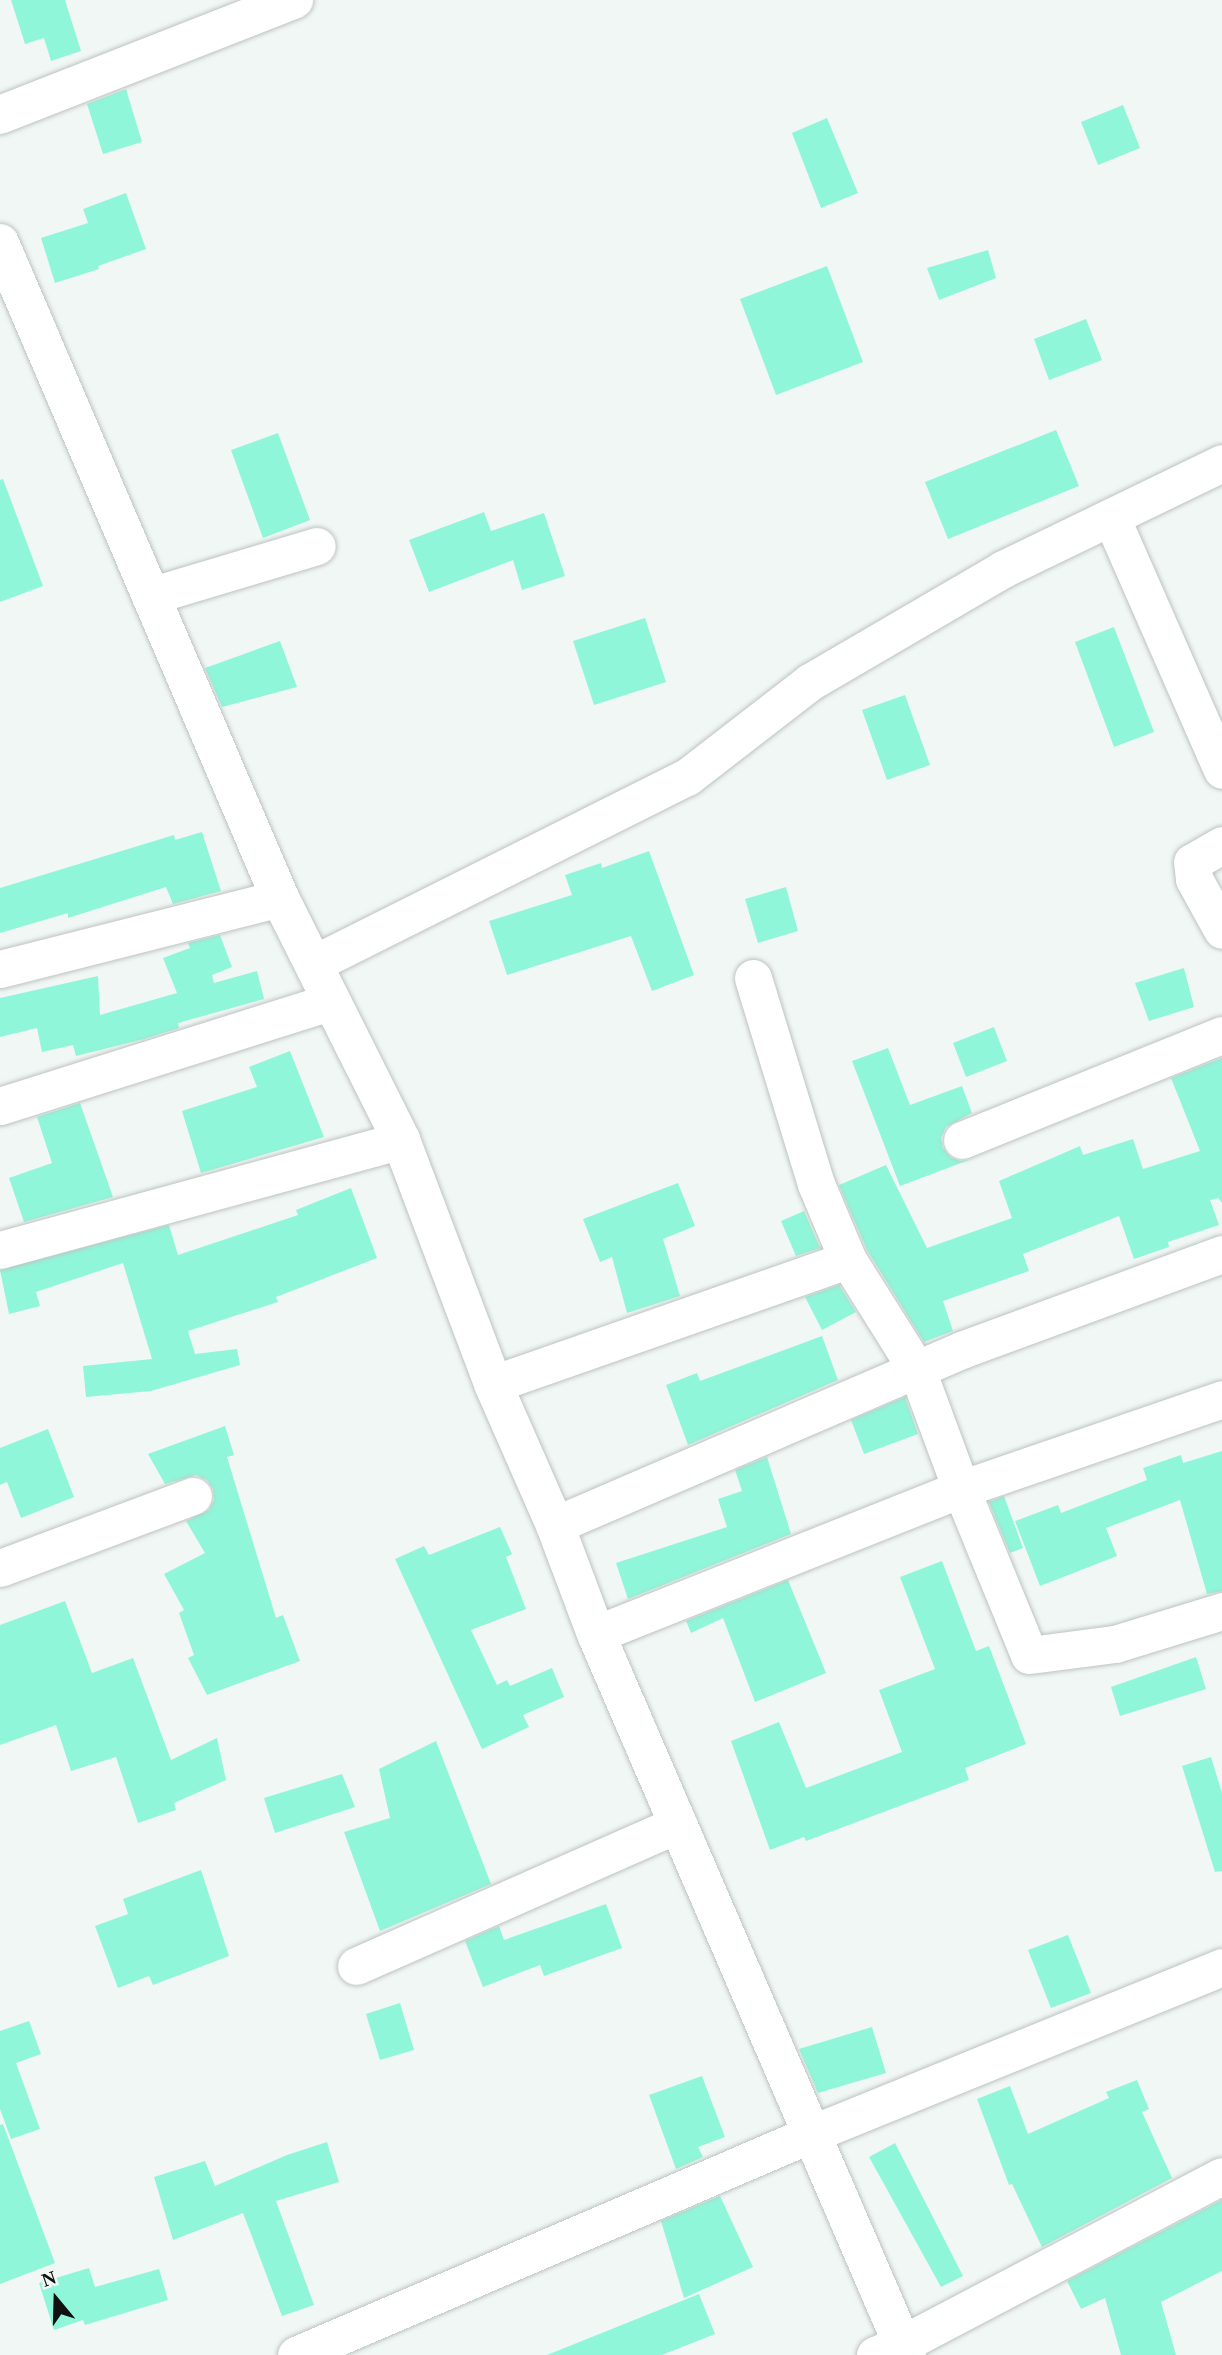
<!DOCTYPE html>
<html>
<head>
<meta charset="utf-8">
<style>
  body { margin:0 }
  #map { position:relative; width:1222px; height:2355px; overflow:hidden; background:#f1f7f5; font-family:Georgia,serif }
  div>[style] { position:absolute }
  .building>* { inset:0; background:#90f6d9 }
  .roads { filter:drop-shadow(0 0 2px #bcc3c0) drop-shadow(0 0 2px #bcc3c0) }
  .minor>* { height:37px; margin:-18.5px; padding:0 18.5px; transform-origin:18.5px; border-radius:18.5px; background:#fff }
  .tertiary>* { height:38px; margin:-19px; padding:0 19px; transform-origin:19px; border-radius:19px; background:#fff }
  span { translate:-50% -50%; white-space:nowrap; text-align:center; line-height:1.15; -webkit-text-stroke:6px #f1f7f5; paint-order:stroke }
  .north { position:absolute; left:21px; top:2264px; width:70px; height:70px; -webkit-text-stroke:5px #f1f7f5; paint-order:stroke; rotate:341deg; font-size:19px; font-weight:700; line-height:28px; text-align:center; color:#101212 }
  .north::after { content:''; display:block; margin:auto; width:24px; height:32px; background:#101212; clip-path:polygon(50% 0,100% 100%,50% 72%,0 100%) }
</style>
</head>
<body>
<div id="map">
  <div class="building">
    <div style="clip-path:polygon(11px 0,65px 0,81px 51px,51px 61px,44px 38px,25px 44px)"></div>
    <div style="clip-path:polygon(126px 89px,142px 142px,103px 154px,87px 104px)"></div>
    <div style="clip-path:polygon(1123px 105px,1140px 148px,1098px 165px,1081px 122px)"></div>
    <div style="clip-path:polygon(827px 118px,858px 193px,821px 208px,792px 133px)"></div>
    <div style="clip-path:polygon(126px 193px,146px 249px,98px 266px,99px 269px,55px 283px,41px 238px,88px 223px,83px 209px)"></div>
    <div style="clip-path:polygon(988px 250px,996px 278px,939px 300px,927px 268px)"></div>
    <div style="clip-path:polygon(827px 266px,863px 362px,776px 395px,740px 299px)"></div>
    <div style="clip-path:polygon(1086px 319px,1102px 360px,1049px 380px,1034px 339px)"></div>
    <div style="clip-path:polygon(1056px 430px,1079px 486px,948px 539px,925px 482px)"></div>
    <div style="clip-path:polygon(278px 433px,310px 520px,263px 538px,231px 450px)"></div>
    <div style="clip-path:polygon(3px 479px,43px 586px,0 602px,0 480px)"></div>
    <div style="clip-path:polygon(484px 512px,491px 531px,544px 513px,565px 576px,522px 590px,513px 560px,429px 592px,409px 540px)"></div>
    <div style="clip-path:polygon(645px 618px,666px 682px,594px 705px,573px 641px)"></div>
    <div style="clip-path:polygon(1114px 627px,1154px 732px,1114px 747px,1075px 642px)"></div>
    <div style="clip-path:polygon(280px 641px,297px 687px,222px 707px,205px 668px)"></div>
    <div style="clip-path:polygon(905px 695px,930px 765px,887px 780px,862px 710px)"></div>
    <div style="clip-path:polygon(202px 832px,221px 891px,173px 904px,166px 887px,68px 918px,68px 913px,0 933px,0 888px,174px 835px,175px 840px)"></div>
    <div style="clip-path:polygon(649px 851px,694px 975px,652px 991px,631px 936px,507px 975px,489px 921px,572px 895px,565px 875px,601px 863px,602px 868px)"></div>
    <div style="clip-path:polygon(786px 887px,798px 931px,758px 943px,745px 899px)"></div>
    <div style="clip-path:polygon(220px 935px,232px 967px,212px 975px,214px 983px,257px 971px,264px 999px,178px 1023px,179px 1028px,144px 1039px,76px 1056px,73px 1045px,42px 1052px,37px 1028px,0 1037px,0 998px,98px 976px,100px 1015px,177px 993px,163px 958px,190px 948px,188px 943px)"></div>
    <div style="clip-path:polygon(1184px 968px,1194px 1007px,1149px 1021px,1135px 983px)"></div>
    <div style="clip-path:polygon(994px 1027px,1007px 1061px,966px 1077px,953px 1043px)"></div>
    <div style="clip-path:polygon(888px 1048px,910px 1105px,962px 1086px,972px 1113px,946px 1127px,941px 1138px,943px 1148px,950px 1157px,960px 1161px,969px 1160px,900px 1186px,852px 1061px)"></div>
    <div style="clip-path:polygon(290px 1051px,324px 1137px,201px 1173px,182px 1111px,257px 1087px,249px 1067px)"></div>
    <div style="clip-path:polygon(1222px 1058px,1222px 1203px,1218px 1198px,1210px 1200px,1219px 1225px,1168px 1242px,1169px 1247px,1134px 1259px,1119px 1216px,1023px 1254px,1029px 1271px,943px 1301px,953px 1331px,924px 1342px,867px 1250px,839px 1185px,886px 1165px,927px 1248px,1012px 1218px,999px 1181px,1080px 1146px,1083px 1155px,1133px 1139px,1143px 1169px,1200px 1151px,1171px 1078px)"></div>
    <div style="clip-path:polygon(80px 1103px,113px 1197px,24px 1222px,9px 1178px,52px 1163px,37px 1117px)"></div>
    <div style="clip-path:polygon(678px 1183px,695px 1226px,663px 1239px,680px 1296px,627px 1313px,612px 1257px,600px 1262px,583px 1219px)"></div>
    <div style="clip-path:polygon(351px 1188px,377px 1258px,276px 1297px,278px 1302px,188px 1331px,195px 1354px,237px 1349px,240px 1365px,151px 1391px,86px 1397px,83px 1366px,152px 1359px,123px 1263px,36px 1292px,40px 1306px,9px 1314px,0 1270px,169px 1225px,178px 1255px,298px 1215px,296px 1210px)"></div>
    <div style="clip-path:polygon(804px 1211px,820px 1248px,796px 1256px,781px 1221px)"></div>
    <div style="clip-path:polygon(839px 1285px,856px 1312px,822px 1330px,805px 1297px)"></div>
    <div style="clip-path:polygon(822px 1336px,838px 1380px,688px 1445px,666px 1385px,697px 1373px,700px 1381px)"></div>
    <div style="clip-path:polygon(905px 1397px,918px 1434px,864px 1454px,851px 1420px)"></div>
    <div style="clip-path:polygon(225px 1426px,234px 1455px,227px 1457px,276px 1618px,283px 1615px,300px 1661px,207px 1695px,188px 1658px,194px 1655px,179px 1613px,184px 1610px,164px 1574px,205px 1553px,186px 1521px,209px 1510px,214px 1500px,213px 1489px,207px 1480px,196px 1475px,165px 1484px,148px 1454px)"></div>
    <div style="clip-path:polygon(48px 1429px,74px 1497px,21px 1518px,7px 1482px,0 1485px,0 1448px)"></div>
    <div style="clip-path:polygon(1222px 1451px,1222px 1591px,1207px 1594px,1180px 1500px,1106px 1528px,1117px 1556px,1040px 1586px,1015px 1521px,1058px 1505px,1061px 1513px,1147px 1480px,1143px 1468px,1181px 1455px,1183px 1463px)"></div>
    <div style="clip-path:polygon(767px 1457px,791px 1534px,628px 1599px,616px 1563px,727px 1527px,718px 1499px,742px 1491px,735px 1470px)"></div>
    <div style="clip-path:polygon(1004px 1496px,1023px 1548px,1010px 1553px,989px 1502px)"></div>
    <div style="clip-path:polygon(500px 1527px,512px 1554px,506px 1557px,526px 1609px,471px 1630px,497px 1685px,507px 1680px,510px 1686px,552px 1668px,564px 1697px,523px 1715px,529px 1727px,482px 1749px,395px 1559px,424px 1546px,429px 1555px)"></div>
    <div style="clip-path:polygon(942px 1561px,976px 1651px,989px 1646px,1026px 1744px,965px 1768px,969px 1780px,806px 1841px,804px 1837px,770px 1850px,731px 1741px,779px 1722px,806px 1788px,902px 1752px,879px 1690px,935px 1669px,900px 1577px)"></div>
    <div style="clip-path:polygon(788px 1580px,826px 1673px,755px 1702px,723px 1618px,691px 1633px,686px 1621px)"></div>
    <div style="clip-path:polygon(65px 1601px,92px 1673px,133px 1658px,171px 1760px,217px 1738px,226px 1780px,174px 1803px,176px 1810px,138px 1823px,116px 1757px,71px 1771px,56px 1725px,0 1745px,0 1625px)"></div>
    <div style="clip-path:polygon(1196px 1657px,1206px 1689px,1120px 1716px,1111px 1687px)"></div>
    <div style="clip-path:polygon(436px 1741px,491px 1884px,380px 1931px,344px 1832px,390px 1818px,379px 1769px)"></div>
    <div style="clip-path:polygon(1211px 1757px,1222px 1793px,1222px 1871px,1215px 1872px,1182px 1766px)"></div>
    <div style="clip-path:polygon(342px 1774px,355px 1807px,275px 1833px,264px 1798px)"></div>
    <div style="clip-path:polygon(201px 1870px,229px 1956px,153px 1985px,149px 1976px,118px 1988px,95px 1926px,128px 1914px,123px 1899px)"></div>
    <div style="clip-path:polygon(606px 1904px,622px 1948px,544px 1976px,540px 1965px,483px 1987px,465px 1941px,499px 1926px,504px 1940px)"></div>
    <div style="clip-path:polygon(1068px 1935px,1091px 1993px,1051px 2008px,1028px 1950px)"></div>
    <div style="clip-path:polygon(400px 2003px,414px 2050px,380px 2060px,366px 2014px)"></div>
    <div style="clip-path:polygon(29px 2021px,41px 2054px,16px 2063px,40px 2129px,11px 2139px,0 2109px,0 2031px)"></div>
    <div style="clip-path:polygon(872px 2027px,886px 2073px,818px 2093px,799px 2049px)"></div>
    <div style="clip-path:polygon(702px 2076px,725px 2137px,698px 2147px,703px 2157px,676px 2169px,649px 2095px)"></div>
    <div style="clip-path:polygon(1137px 2080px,1149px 2109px,1142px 2112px,1172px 2178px,1042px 2247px,1012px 2184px,1009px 2185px,977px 2099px,1010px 2086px,1028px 2134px,1109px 2098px,1106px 2092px)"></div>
    <div style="clip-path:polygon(3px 2124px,55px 2263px,0 2284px,0 2125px)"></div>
    <div style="clip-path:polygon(327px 2142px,339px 2182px,276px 2201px,314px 2305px,282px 2316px,243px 2213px,173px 2240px,154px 2177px,205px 2161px,215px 2186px,287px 2155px)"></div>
    <div style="clip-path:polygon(895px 2143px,963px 2276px,941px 2287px,869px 2157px)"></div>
    <div style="clip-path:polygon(720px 2196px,753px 2267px,684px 2298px,661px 2221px)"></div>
    <div style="clip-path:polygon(1222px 2200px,1222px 2271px,1161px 2302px,1176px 2355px,1121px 2355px,1105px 2298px,1081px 2309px,1067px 2281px)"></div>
    <div style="clip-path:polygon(89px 2268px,95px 2287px,159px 2269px,168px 2300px,85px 2325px,83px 2320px,54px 2330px,39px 2283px)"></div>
    <div style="clip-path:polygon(699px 2294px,715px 2334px,662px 2355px,547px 2355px)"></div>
  </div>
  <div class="roads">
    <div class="minor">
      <div style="left:1111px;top:517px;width:276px;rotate:66.3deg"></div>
      <div style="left:150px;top:596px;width:174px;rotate:-16.7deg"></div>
      <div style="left:1222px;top:845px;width:34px;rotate:150deg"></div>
      <div style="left:1192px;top:862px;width:17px;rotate:83deg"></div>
      <div style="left:1194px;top:879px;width:58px;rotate:61.2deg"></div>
      <div style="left:315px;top:963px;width:416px;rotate:-26.6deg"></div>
      <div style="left:687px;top:777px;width:155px;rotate:-37.7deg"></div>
      <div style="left:810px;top:682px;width:224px;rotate:-30.3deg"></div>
      <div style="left:1003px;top:569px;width:243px;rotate:-25.8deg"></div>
      <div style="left:0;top:969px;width:289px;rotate:-14.2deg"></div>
      <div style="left:753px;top:978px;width:215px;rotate:73deg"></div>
      <div style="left:816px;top:1184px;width:82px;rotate:67.2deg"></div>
      <div style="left:848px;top:1260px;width:130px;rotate:57.9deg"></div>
      <div style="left:917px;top:1370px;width:127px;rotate:69.7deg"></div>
      <div style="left:961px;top:1489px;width:276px;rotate:-19deg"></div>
      <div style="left:0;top:1106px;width:346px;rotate:-17.5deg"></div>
      <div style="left:962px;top:1140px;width:280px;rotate:-22deg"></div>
      <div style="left:0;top:1250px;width:416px;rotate:-15.3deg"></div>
      <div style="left:493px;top:1384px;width:376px;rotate:-19.3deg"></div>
      <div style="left:555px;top:1525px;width:445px;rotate:-23.3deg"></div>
      <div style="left:964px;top:1349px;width:275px;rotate:-20.2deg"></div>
      <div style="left:0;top:1568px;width:206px;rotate:-20.5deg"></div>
      <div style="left:596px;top:1634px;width:393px;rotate:-21.7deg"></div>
      <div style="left:961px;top:1489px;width:179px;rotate:67.7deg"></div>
      <div style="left:1029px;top:1655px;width:87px;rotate:-7.3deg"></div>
      <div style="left:1115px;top:1644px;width:112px;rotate:-17.1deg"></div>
      <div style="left:356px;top:1966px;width:352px;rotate:-23.8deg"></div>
      <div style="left:296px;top:2355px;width:560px;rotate:-23.23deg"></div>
      <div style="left:811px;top:2134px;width:444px;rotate:-22.1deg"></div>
      <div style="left:875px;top:2355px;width:29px;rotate:-22deg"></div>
      <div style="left:902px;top:2344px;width:361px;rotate:-27.7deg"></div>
    </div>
    <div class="tertiary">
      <div style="left:0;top:115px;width:316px;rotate:-21.4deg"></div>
      <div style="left:0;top:243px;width:712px;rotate:66.85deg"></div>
      <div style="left:280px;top:898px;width:271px;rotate:63.4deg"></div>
      <div style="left:401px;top:1140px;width:261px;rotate:69.3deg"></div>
      <div style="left:493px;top:1384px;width:154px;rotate:66.3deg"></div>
      <div style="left:555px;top:1525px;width:116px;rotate:69.4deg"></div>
      <div style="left:596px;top:1634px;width:785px;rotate:66.67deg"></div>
    </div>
  </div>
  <div class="north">N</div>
</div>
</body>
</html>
